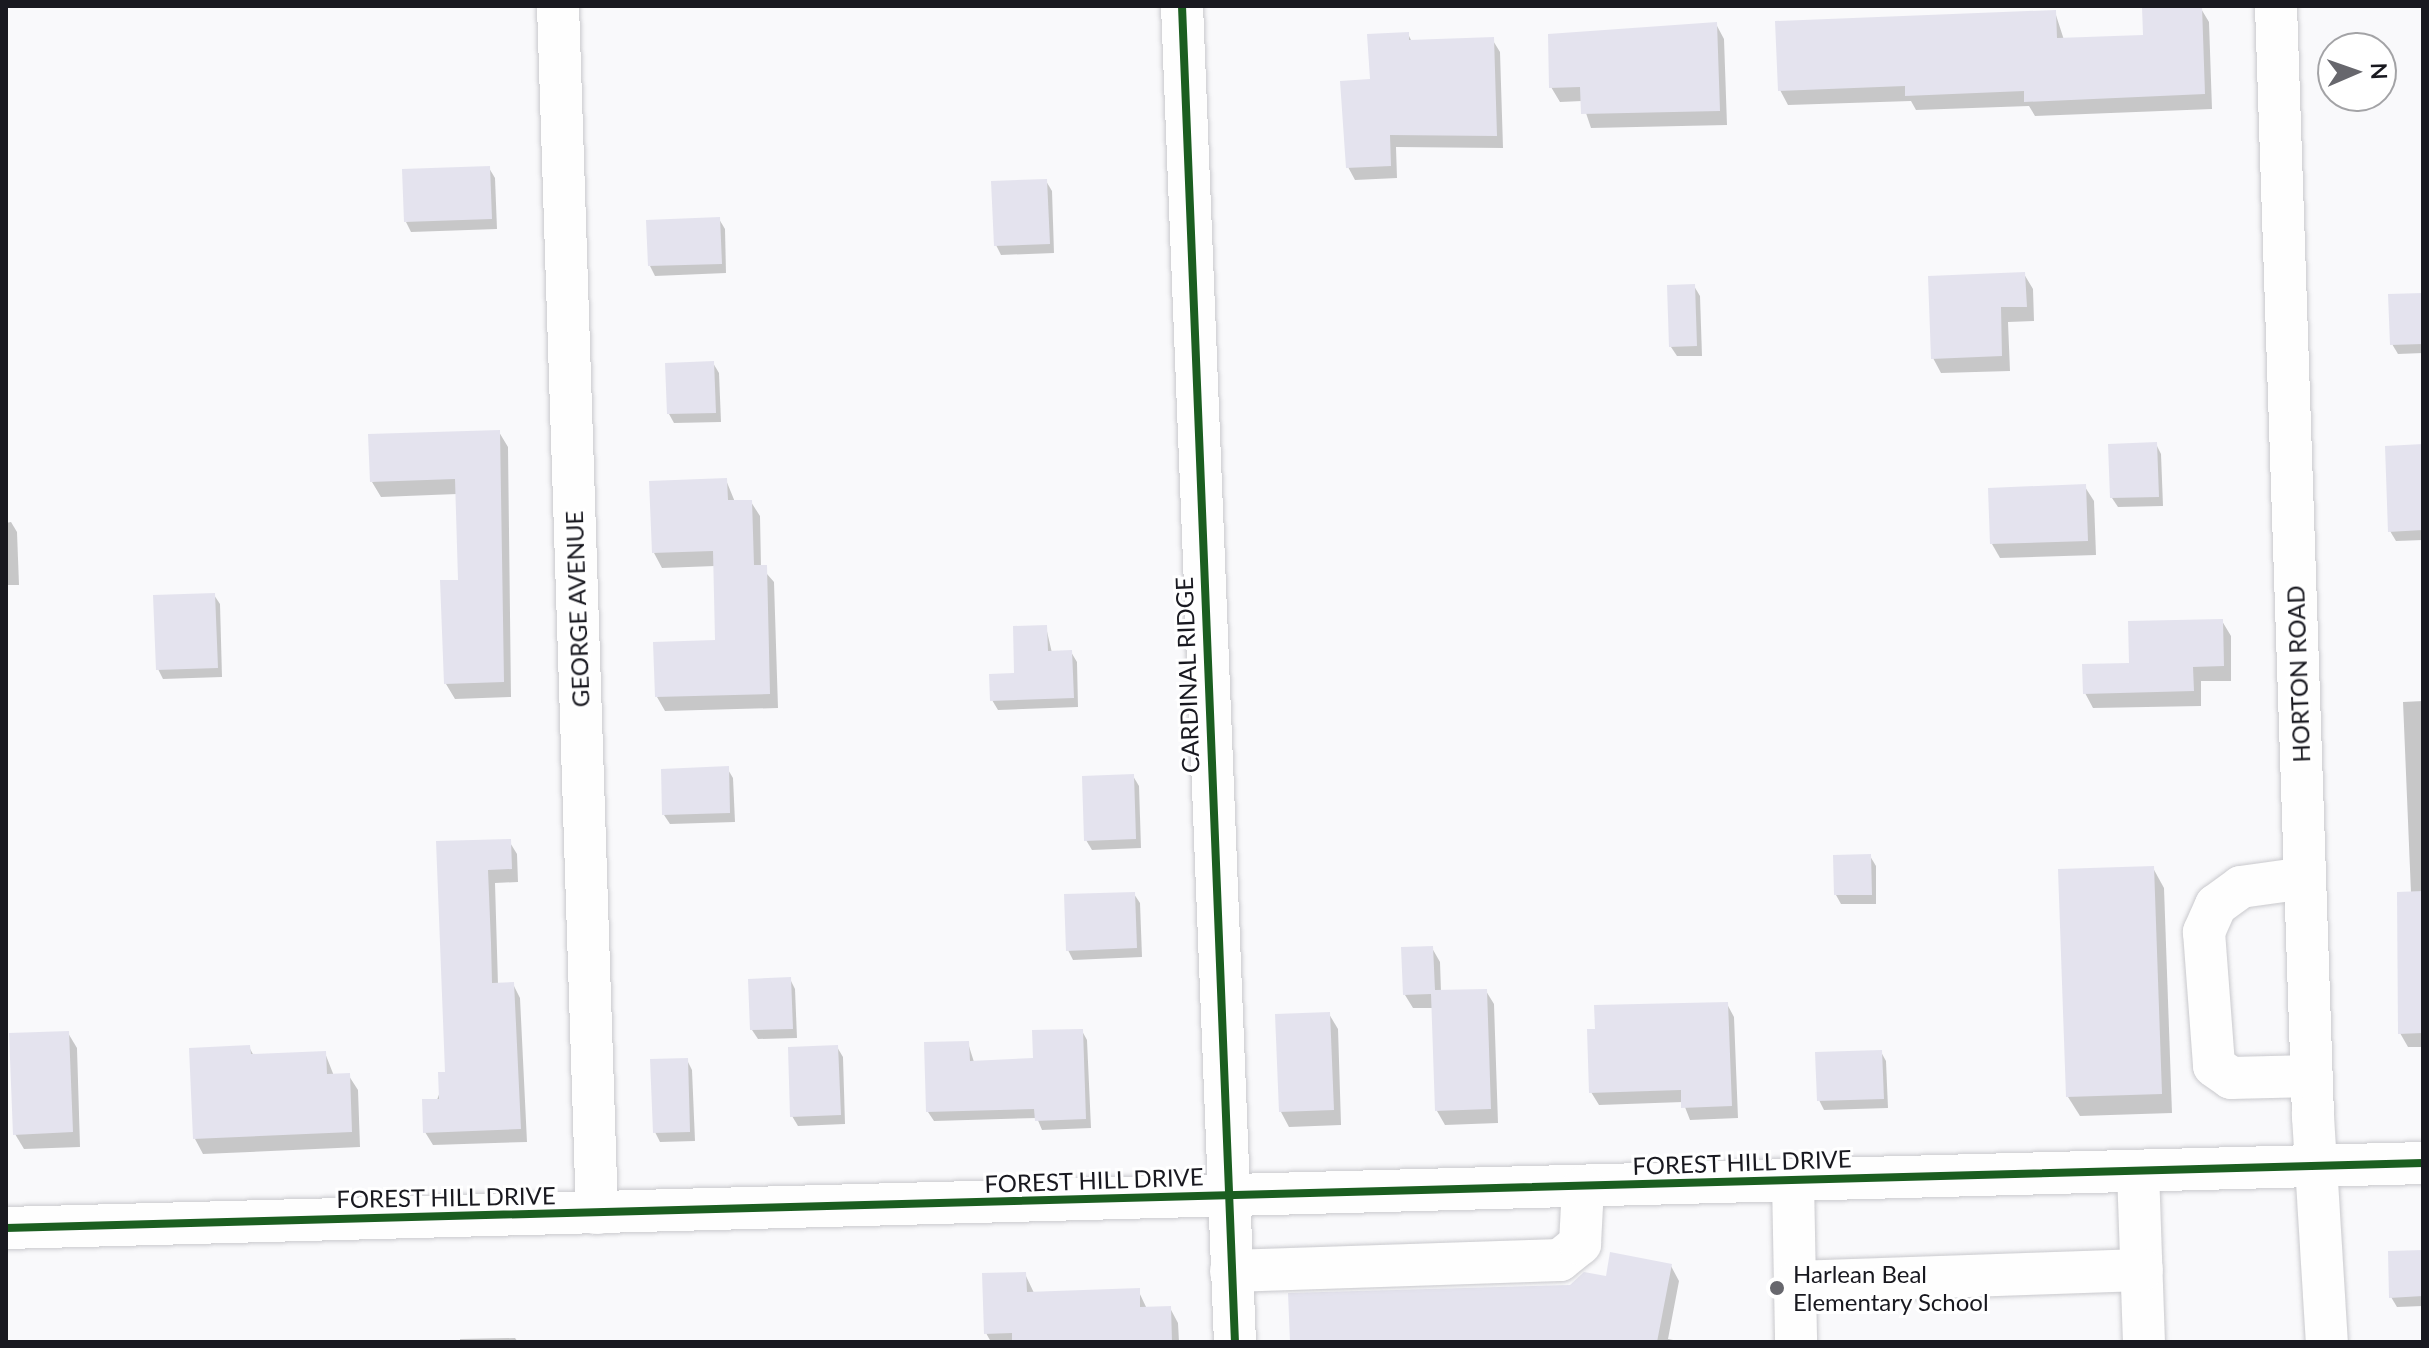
<!DOCTYPE html>
<html>
<head>
<meta charset="utf-8">
<style>
  body { margin:0 }
  #map { position:relative; width:2429px; height:1348px; overflow:hidden; background:#f9f9fb; font-family:Lato,sans-serif }
  div>[style] { position:absolute }
  .shadow>* { inset:0; background:#0003 }
  .building>* { inset:0; background:#e4e3ee }
  .roads { filter:drop-shadow(0 0 2px #c9c9cd) drop-shadow(0 0 2px #c9c9cd) }
  .minor>* { height:42px; margin:-21px; padding:0 21px; transform-origin:21px; border-radius:21px; background:#fefefe }
  .cycleway>* { height:8px; margin:-4px; padding:0 4px; transform-origin:4px; border-radius:4px; background:#1b5e20 }
  .dots>* { width:22px; height:22px; translate:-50% -50%; box-sizing:border-box; border:4px solid #fff; border-radius:50% }
  span { translate:-50% -50%; white-space:nowrap; text-align:center; line-height:1.15; -webkit-text-stroke:6px #fff; paint-order:stroke }
  .street-label { font-size:24px; color:#191920 }
  .poi-label { font-size:24px; color:#191920 }
  .left { translate:0 -50%; text-align:left }
  .frame { position:absolute; inset:0; border:8px solid #191920; pointer-events:none }
  .north { position:absolute; left:2317px; top:32px; width:80px; height:80px; box-sizing:border-box; background:#fff; border:2px solid #a3a3a6; border-radius:50%; rotate:88deg; font-size:22px; font-weight:700; line-height:32px; text-align:center; color:#191920 }
  .north::after { content:''; display:block; margin:auto; width:28px; height:36px; background:#67676d; clip-path:polygon(50% 0,100% 100%,50% 72%,0 100%) }
</style>
</head>
<body>
<div id="map">
  <div class="shadow">
    <div style="clip-path:polygon(2200px 7px,2209px 22px,2212px 109px,2035px 116px,2029px 106px,1916px 110px,1911px 101px,1788px 105px,1780px 90px,2055px 12px,2064px 40px,2145px 37px)"></div>
    <div style="clip-path:polygon(1716px 24px,1724px 39px,1727px 125px,1591px 128px,1582px 101px,1560px 102px,1551px 87px)"></div>
    <div style="clip-path:polygon(1408px 34px,1412px 42px,1492px 39px,1500px 52px,1503px 148px,1396px 147px,1397px 178px,1355px 180px,1348px 167px)"></div>
    <div style="clip-path:polygon(489px 168px,495px 178px,497px 229px,411px 232px,406px 222px)"></div>
    <div style="clip-path:polygon(1046px 181px,1052px 191px,1054px 253px,1001px 255px,996px 245px)"></div>
    <div style="clip-path:polygon(719px 219px,725px 229px,726px 273px,655px 276px,650px 266px)"></div>
    <div style="clip-path:polygon(2024px 274px,2033px 289px,2034px 321px,2008px 322px,2010px 371px,1941px 373px,1933px 358px)"></div>
    <div style="clip-path:polygon(1694px 286px,1700px 296px,1702px 356px,1677px 356px,1671px 347px)"></div>
    <div style="clip-path:polygon(2423px 295px,2423px 353px,2398px 354px,2392px 344px)"></div>
    <div style="clip-path:polygon(713px 363px,719px 373px,721px 422px,674px 423px,669px 414px)"></div>
    <div style="clip-path:polygon(499px 432px,508px 447px,511px 697px,455px 699px,446px 684px,460px 582px,457px 494px,381px 497px,372px 482px)"></div>
    <div style="clip-path:polygon(2156px 444px,2161px 454px,2163px 506px,2118px 507px,2112px 498px)"></div>
    <div style="clip-path:polygon(2423px 446px,2423px 540px,2396px 541px,2390px 531px)"></div>
    <div style="clip-path:polygon(726px 480px,735px 502px,751px 502px,760px 516px,761px 567px,774px 582px,778px 708px,665px 711px,657px 697px,718px 642px,715px 566px,662px 568px,654px 553px)"></div>
    <div style="clip-path:polygon(2085px 487px,2094px 501px,2096px 555px,2000px 558px,1992px 544px)"></div>
    <div style="clip-path:polygon(11px 522px,17px 532px,19px 585px,6px 585px,6px 523px)"></div>
    <div style="clip-path:polygon(214px 595px,220px 604px,222px 677px,163px 679px,158px 669px)"></div>
    <div style="clip-path:polygon(2222px 621px,2231px 636px,2231px 681px,2201px 681px,2201px 706px,2093px 708px,2085px 693px)"></div>
    <div style="clip-path:polygon(1046px 627px,1052px 653px,1071px 652px,1077px 662px,1078px 707px,998px 710px,992px 700px,1016px 675px)"></div>
    <div style="clip-path:polygon(2423px 701px,2423px 1047px,2408px 1047px,2400px 1033px,2411px 893px,2403px 702px)"></div>
    <div style="clip-path:polygon(727px 768px,733px 778px,735px 822px,670px 824px,664px 815px)"></div>
    <div style="clip-path:polygon(1133px 776px,1139px 786px,1141px 848px,1092px 850px,1086px 840px)"></div>
    <div style="clip-path:polygon(509px 841px,517px 854px,518px 882px,495px 883px,498px 985px,513px 984px,520px 998px,527px 1142px,433px 1145px,425px 1132px,447px 1073px,438px 843px)"></div>
    <div style="clip-path:polygon(1870px 856px,1876px 866px,1876px 904px,1841px 904px,1836px 895px)"></div>
    <div style="clip-path:polygon(2153px 868px,2164px 888px,2172px 1113px,2080px 1116px,2068px 1097px)"></div>
    <div style="clip-path:polygon(1134px 894px,1140px 903px,1142px 957px,1073px 960px,1068px 950px)"></div>
    <div style="clip-path:polygon(1432px 948px,1440px 962px,1441px 992px,1486px 991px,1494px 1004px,1498px 1123px,1445px 1125px,1437px 1111px,1433px 1008px,1413px 1008px,1405px 995px)"></div>
    <div style="clip-path:polygon(790px 979px,795px 989px,797px 1038px,758px 1039px,752px 1030px)"></div>
    <div style="clip-path:polygon(1727px 1004px,1734px 1017px,1738px 1118px,1690px 1120px,1683px 1102px,1599px 1105px,1591px 1092px)"></div>
    <div style="clip-path:polygon(1329px 1014px,1338px 1029px,1341px 1125px,1289px 1127px,1281px 1112px)"></div>
    <div style="clip-path:polygon(1082px 1031px,1087px 1040px,1091px 1128px,1042px 1130px,1037px 1118px,934px 1121px,928px 1112px,968px 1043px,974px 1062px,1035px 1060px)"></div>
    <div style="clip-path:polygon(68px 1033px,77px 1048px,80px 1147px,24px 1149px,15px 1134px)"></div>
    <div style="clip-path:polygon(249px 1047px,254px 1056px,325px 1053px,334px 1076px,349px 1076px,358px 1090px,360px 1147px,203px 1154px,195px 1139px)"></div>
    <div style="clip-path:polygon(837px 1047px,843px 1057px,845px 1124px,798px 1126px,792px 1116px)"></div>
    <div style="clip-path:polygon(1881px 1052px,1886px 1061px,1888px 1108px,1824px 1110px,1819px 1100px)"></div>
    <div style="clip-path:polygon(687px 1060px,692px 1070px,695px 1141px,660px 1142px,655px 1132px)"></div>
    <div style="clip-path:polygon(2423px 1252px,2423px 1306px,2397px 1307px,2391px 1297px)"></div>
    <div style="clip-path:polygon(1671px 1266px,1679px 1281px,1668px 1339px,1684px 1342px,1292px 1342px)"></div>
    <div style="clip-path:polygon(1025px 1274px,1034px 1293px,1138px 1290px,1147px 1309px,1170px 1308px,1178px 1323px,1179px 1342px,991px 1342px,986px 1333px)"></div>
    <div style="clip-path:polygon(515px 1338px,518px 1342px,460px 1342px,460px 1339px)"></div>
  </div>
  <div class="building">
    <div style="clip-path:polygon(2202px 6px,2205px 94px,2024px 102px,2024px 91px,1905px 96px,1905px 86px,1778px 91px,1775px 21px,2056px 10px,2057px 38px,2143px 35px,2142px 7px)"></div>
    <div style="clip-path:polygon(1717px 22px,1720px 111px,1581px 114px,1580px 87px,1549px 88px,1548px 34px)"></div>
    <div style="clip-path:polygon(1409px 32px,1409px 40px,1494px 37px,1497px 136px,1390px 135px,1391px 166px,1346px 168px,1340px 81px,1370px 79px,1367px 34px)"></div>
    <div style="clip-path:polygon(490px 166px,492px 219px,404px 222px,402px 169px)"></div>
    <div style="clip-path:polygon(1047px 179px,1050px 244px,994px 246px,991px 181px)"></div>
    <div style="clip-path:polygon(720px 217px,722px 264px,648px 266px,646px 220px)"></div>
    <div style="clip-path:polygon(2025px 272px,2027px 307px,2001px 307px,2002px 356px,1931px 359px,1928px 276px)"></div>
    <div style="clip-path:polygon(1695px 284px,1697px 346px,1669px 347px,1667px 285px)"></div>
    <div style="clip-path:polygon(2423px 293px,2423px 344px,2390px 345px,2388px 294px)"></div>
    <div style="clip-path:polygon(714px 361px,716px 413px,667px 414px,665px 363px)"></div>
    <div style="clip-path:polygon(500px 430px,504px 682px,444px 684px,440px 580px,458px 580px,455px 479px,370px 482px,368px 434px)"></div>
    <div style="clip-path:polygon(2157px 442px,2159px 497px,2110px 498px,2108px 444px)"></div>
    <div style="clip-path:polygon(2423px 444px,2423px 530px,2388px 532px,2385px 446px)"></div>
    <div style="clip-path:polygon(727px 478px,728px 500px,752px 500px,754px 565px,767px 565px,770px 694px,655px 697px,653px 642px,715px 640px,713px 551px,652px 553px,649px 481px)"></div>
    <div style="clip-path:polygon(2086px 484px,2088px 541px,1990px 544px,1988px 488px)"></div>
    <div style="clip-path:polygon(215px 593px,218px 668px,156px 670px,153px 595px)"></div>
    <div style="clip-path:polygon(2223px 619px,2224px 666px,2193px 667px,2194px 691px,2083px 694px,2082px 664px,2129px 663px,2128px 621px)"></div>
    <div style="clip-path:polygon(1047px 625px,1048px 651px,1072px 650px,1074px 698px,990px 701px,989px 674px,1014px 673px,1013px 626px)"></div>
    <div style="clip-path:polygon(729px 766px,730px 813px,662px 815px,661px 769px)"></div>
    <div style="clip-path:polygon(1134px 774px,1136px 839px,1084px 841px,1082px 776px)"></div>
    <div style="clip-path:polygon(511px 839px,512px 869px,488px 870px,491px 943px,492px 983px,514px 982px,521px 1129px,423px 1133px,422px 1099px,439px 1099px,438px 1072px,445px 1072px,436px 841px)"></div>
    <div style="clip-path:polygon(1871px 854px,1872px 895px,1834px 895px,1833px 855px)"></div>
    <div style="clip-path:polygon(2154px 866px,2162px 1094px,2066px 1097px,2058px 869px)"></div>
    <div style="clip-path:polygon(2423px 891px,2423px 1033px,2398px 1034px,2397px 892px)"></div>
    <div style="clip-path:polygon(1135px 892px,1137px 948px,1066px 951px,1064px 894px)"></div>
    <div style="clip-path:polygon(1433px 946px,1435px 990px,1487px 989px,1491px 1109px,1435px 1111px,1431px 994px,1403px 995px,1401px 947px)"></div>
    <div style="clip-path:polygon(791px 977px,793px 1029px,750px 1030px,748px 979px)"></div>
    <div style="clip-path:polygon(1728px 1002px,1732px 1106px,1681px 1108px,1681px 1090px,1589px 1093px,1587px 1029px,1595px 1029px,1594px 1005px)"></div>
    <div style="clip-path:polygon(1330px 1012px,1334px 1110px,1279px 1112px,1275px 1014px)"></div>
    <div style="clip-path:polygon(1083px 1029px,1086px 1119px,1035px 1121px,1034px 1109px,926px 1112px,924px 1042px,969px 1041px,970px 1061px,1033px 1058px,1032px 1030px)"></div>
    <div style="clip-path:polygon(69px 1031px,73px 1132px,13px 1135px,9px 1033px)"></div>
    <div style="clip-path:polygon(250px 1045px,251px 1054px,326px 1051px,327px 1074px,350px 1073px,352px 1132px,193px 1139px,189px 1048px)"></div>
    <div style="clip-path:polygon(838px 1045px,841px 1115px,790px 1117px,788px 1047px)"></div>
    <div style="clip-path:polygon(1882px 1050px,1884px 1099px,1817px 1101px,1815px 1052px)"></div>
    <div style="clip-path:polygon(688px 1058px,690px 1132px,653px 1133px,650px 1059px)"></div>
    <div style="clip-path:polygon(2423px 1250px,2423px 1296px,2389px 1298px,2388px 1251px)"></div>
    <div style="clip-path:polygon(1610px 1252px,1672px 1264px,1657px 1342px,1290px 1342px,1288px 1293px,1570px 1285px,1584px 1272px,1606px 1276px)"></div>
    <div style="clip-path:polygon(1026px 1272px,1027px 1292px,1140px 1288px,1140px 1307px,1171px 1306px,1172px 1342px,1012px 1342px,1012px 1333px,984px 1334px,982px 1273px)"></div>
  </div>
  <div class="roads">
    <div class="minor">
      <div style="left:558px;top:6px;width:1208px;rotate:88.15deg"></div>
      <div style="left:1182px;top:6px;width:1337px;rotate:87.73deg"></div>
      <div style="left:2276px;top:6px;width:1111px;rotate:88.09deg"></div>
      <div style="left:2313px;top:1116px;width:226px;rotate:86.5deg"></div>
      <div style="left:2305px;top:878px;width:65px;rotate:172deg"></div>
      <div style="left:2241px;top:887px;width:31px;rotate:144deg"></div>
      <div style="left:2216px;top:905px;width:30px;rotate:114deg"></div>
      <div style="left:2204px;top:932px;width:134px;rotate:85.7deg"></div>
      <div style="left:2214px;top:1066px;width:21px;rotate:35deg"></div>
      <div style="left:2231px;top:1078px;width:81px;rotate:-1.4deg"></div>
      <div style="left:2138px;top:1171px;width:171px;rotate:88deg"></div>
      <div style="left:1793px;top:1181px;width:161px;rotate:88.9deg"></div>
      <div style="left:6px;top:1228px;width:2418px;rotate:-1.54deg"></div>
      <div style="left:1231px;top:1271px;width:329px;rotate:-1.9deg"></div>
      <div style="left:1560px;top:1260px;width:26px;rotate:-39deg"></div>
      <div style="left:1580px;top:1244px;width:57px;rotate:-87deg"></div>
      <div style="left:1795px;top:1282px;width:347px;rotate:-2deg"></div>
    </div>
  </div>
  <div class="cycleway">
    <div style="left:1182px;top:6px;width:1337px;rotate:87.73deg"></div>
    <div style="left:6px;top:1228px;width:2418px;rotate:-1.54deg"></div>
  </div>
  <div class="dots">
    <div style="left:1777px;top:1288px;background:#67676d"></div>
  </div>
  <div class="street-label">
    <span style="left:577px;top:609px;rotate:-92deg">GEORGE AVENUE</span>
    <span style="left:2298px;top:674px;rotate:-92deg">HORTON ROAD</span>
    <span style="left:1187px;top:675px;rotate:-92deg">CARDINAL RIDGE</span>
    <span style="left:1742px;top:1162px;rotate:-2deg">FOREST HILL DRIVE</span>
    <span style="left:1094px;top:1180px;rotate:-2deg">FOREST HILL DRIVE</span>
    <span style="left:446px;top:1197px;rotate:-1deg">FOREST HILL DRIVE</span>
  </div>
  <div class="poi-label">
    <span class="left" style="left:1793px;top:1288px">Harlean Beal<br>Elementary School</span>
  </div>
  <div class="frame"></div>
  <div class="north">N</div>
</div>
</body>
</html>
